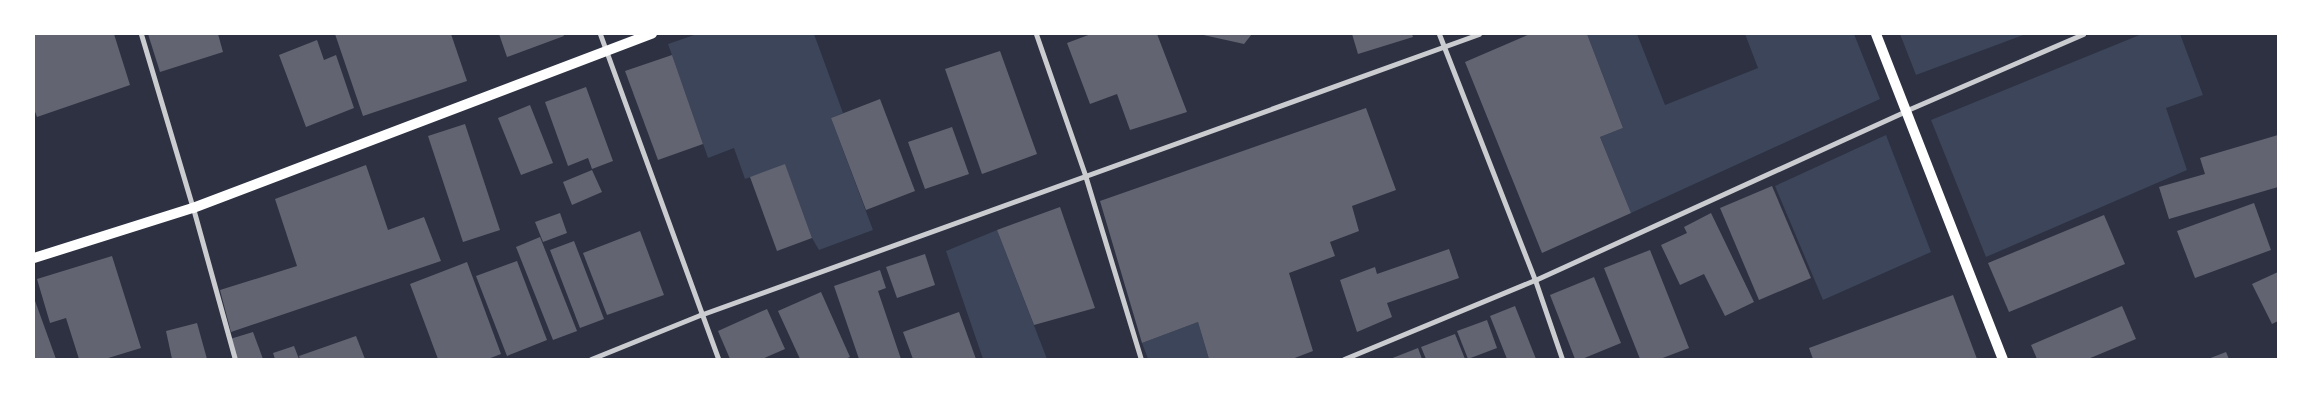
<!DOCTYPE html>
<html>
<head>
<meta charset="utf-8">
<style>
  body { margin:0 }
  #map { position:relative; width:2312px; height:393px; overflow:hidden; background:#2d3142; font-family:"Source Sans 3",sans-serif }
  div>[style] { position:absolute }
  .green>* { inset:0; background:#3c4559 }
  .building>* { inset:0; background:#626471 }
  .minor>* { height:5px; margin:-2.5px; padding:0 2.5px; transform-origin:2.5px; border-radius:2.5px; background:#caccd0 }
  .secondary>* { height:10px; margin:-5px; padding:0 5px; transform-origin:5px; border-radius:5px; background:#fff }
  span { translate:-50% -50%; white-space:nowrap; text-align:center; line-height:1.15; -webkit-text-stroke:5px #fff; paint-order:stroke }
  .frame { position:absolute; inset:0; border:35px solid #fff; pointer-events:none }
</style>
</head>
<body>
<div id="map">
  <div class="green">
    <div style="clip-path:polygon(697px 34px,814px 34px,843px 113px,831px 118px,873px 230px,819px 250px,812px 238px,785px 165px,745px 179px,734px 148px,708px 158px,668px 44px)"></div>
    <div style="clip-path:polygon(1587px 34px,1637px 34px,1665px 105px,1758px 68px,1745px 34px,1854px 34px,1880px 99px,1631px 213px,1600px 137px,1623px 128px)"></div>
    <div style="clip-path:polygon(1900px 34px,2026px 34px,1916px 75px)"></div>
    <div style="clip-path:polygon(2142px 34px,2180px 34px,2203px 95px,2166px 108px,2187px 170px,1986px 257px,1931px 120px)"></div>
    <div style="clip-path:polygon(1886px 135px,1931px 252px,1823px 300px,1775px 186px)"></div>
    <div style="clip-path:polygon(997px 230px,1047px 359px,983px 359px,946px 251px)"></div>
    <div style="clip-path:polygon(1198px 322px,1209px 359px,1148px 359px,1142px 343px)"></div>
  </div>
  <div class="building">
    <div style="clip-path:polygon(34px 34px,114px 34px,130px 85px,37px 117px,34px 109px)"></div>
    <div style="clip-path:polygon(148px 34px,218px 34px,223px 52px,160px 72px)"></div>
    <div style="clip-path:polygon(335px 34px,451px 34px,467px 81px,363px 116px)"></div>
    <div style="clip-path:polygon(499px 34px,563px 34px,564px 36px,507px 57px)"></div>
    <div style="clip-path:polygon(1091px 34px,1157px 34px,1187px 112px,1130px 130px,1117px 94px,1090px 104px,1067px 43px)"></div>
    <div style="clip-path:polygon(1199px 34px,1252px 34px,1244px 44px)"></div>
    <div style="clip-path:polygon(1352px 34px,1412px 34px,1413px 37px,1358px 54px)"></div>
    <div style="clip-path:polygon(1530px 34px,1587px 34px,1623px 128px,1600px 137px,1631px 213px,1542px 253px,1465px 62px)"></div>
    <div style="clip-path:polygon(317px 40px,324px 60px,336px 55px,354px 108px,306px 127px,279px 55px)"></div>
    <div style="clip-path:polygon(1000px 51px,1037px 154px,982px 174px,945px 69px)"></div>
    <div style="clip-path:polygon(672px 55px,703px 144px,658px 160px,625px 71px)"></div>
    <div style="clip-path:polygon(586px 87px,613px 161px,592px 169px,588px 158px,568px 166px,545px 102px)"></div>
    <div style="clip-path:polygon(880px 99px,915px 191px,866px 210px,831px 118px)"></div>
    <div style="clip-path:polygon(530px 105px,553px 163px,521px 175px,498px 118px)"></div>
    <div style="clip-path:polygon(1366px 108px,1396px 190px,1352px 206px,1359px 231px,1330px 242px,1335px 256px,1289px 273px,1313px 351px,1292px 359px,1209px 359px,1198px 322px,1142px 343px,1100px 201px)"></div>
    <div style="clip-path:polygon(465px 124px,500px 230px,463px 242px,428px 136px)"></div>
    <div style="clip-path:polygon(952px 127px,969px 174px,925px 189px,908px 142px)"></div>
    <div style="clip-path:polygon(2278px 135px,2278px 187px,2169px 219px,2159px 187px,2205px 174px,2200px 158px)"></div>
    <div style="clip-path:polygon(785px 164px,812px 238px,777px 251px,750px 177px)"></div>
    <div style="clip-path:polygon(366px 165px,388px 230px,424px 217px,441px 261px,231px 332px,220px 290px,297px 266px,275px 199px)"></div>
    <div style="clip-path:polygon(592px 170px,602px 192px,572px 205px,563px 182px)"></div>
    <div style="clip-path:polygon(1772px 186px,1811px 278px,1759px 300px,1720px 208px)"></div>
    <div style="clip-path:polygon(2254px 203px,2271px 250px,2195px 278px,2177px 231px)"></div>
    <div style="clip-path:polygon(1060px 207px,1095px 308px,1034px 325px,997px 230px)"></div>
    <div style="clip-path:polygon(560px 213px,567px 233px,543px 242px,535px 222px)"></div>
    <div style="clip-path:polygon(1711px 213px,1754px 302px,1725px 316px,1704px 274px,1680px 285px,1661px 245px,1687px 233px,1684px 227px)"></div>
    <div style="clip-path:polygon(2104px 215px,2125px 264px,2009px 312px,1988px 263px)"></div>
    <div style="clip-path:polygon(640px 231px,664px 295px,607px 315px,583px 253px)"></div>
    <div style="clip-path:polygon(540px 237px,577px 331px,553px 340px,516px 247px)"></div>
    <div style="clip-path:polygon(574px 241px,604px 319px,580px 328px,550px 250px)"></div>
    <div style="clip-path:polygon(1449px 249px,1459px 278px,1387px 303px,1392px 317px,1357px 332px,1340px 280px,1375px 267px,1377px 274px)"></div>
    <div style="clip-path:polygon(1650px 250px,1689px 348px,1660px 359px,1640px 359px,1604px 268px)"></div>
    <div style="clip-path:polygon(925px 254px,935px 285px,897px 298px,886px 267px)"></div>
    <div style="clip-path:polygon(112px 256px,141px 348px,105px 359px,79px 359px,66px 318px,50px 323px,37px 279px)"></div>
    <div style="clip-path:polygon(517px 261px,547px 340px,507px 356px,476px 276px)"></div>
    <div style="clip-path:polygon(467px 262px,501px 354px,488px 359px,438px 359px,410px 284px)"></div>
    <div style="clip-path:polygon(880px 270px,886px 288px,878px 291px,901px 359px,859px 359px,834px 286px)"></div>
    <div style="clip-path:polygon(2278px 272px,2278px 321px,2272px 324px,2252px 284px)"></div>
    <div style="clip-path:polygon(1594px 277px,1621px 343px,1582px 359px,1575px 359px,1550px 295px)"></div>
    <div style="clip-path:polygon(821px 292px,850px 357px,845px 359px,800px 359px,778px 311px)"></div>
    <div style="clip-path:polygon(1953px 295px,1977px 359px,1813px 359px,1809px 348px)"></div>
    <div style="clip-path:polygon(34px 298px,56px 359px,34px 359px)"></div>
    <div style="clip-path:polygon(1515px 306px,1536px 359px,1507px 359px,1490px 316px)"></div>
    <div style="clip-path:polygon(2122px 306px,2136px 339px,2088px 359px,2037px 359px,2031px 345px)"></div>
    <div style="clip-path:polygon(767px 309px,785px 349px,762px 359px,730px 359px,718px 331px)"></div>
    <div style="clip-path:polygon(959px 312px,976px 359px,913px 359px,903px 332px)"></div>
    <div style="clip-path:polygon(1487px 320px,1497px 348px,1468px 359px,1457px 331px)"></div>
    <div style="clip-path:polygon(197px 323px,207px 359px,172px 359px,166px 331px)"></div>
    <div style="clip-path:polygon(253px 332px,263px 359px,236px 359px,230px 339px)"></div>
    <div style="clip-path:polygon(1455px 334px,1465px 359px,1426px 359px,1421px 347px)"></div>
    <div style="clip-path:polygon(356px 336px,365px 359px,300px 359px,299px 356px)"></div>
    <div style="clip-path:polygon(294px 346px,299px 359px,275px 359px,273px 353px)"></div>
    <div style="clip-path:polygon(1418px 348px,1422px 359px,1390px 359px)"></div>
    <div style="clip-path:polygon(2226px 352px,2229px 359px,2208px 359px)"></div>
  </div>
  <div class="minor">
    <div style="left:141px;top:34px;width:182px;rotate:73.4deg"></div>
    <div style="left:193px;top:208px;width:157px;rotate:74.5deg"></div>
    <div style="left:600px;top:34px;width:346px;rotate:70deg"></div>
    <div style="left:1036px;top:34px;width:149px;rotate:70.8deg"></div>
    <div style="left:1085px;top:175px;width:192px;rotate:73.1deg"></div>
    <div style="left:1439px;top:34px;width:264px;rotate:68.7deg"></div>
    <div style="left:1535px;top:280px;width:83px;rotate:71.1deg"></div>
    <div style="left:591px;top:359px;width:118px;rotate:-22deg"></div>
    <div style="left:700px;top:315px;width:828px;rotate:-19.84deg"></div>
    <div style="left:1344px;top:359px;width:207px;rotate:-22.5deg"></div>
    <div style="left:1535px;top:280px;width:407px;rotate:-24.5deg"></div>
    <div style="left:1905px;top:111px;width:194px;rotate:-23.4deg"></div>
  </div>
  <div class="secondary">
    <div style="left:1876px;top:34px;width:349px;rotate:68.7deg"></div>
    <div style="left:34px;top:258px;width:167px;rotate:-17.5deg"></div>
    <div style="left:193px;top:208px;width:491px;rotate:-20.8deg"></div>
  </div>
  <div class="frame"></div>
</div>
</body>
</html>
